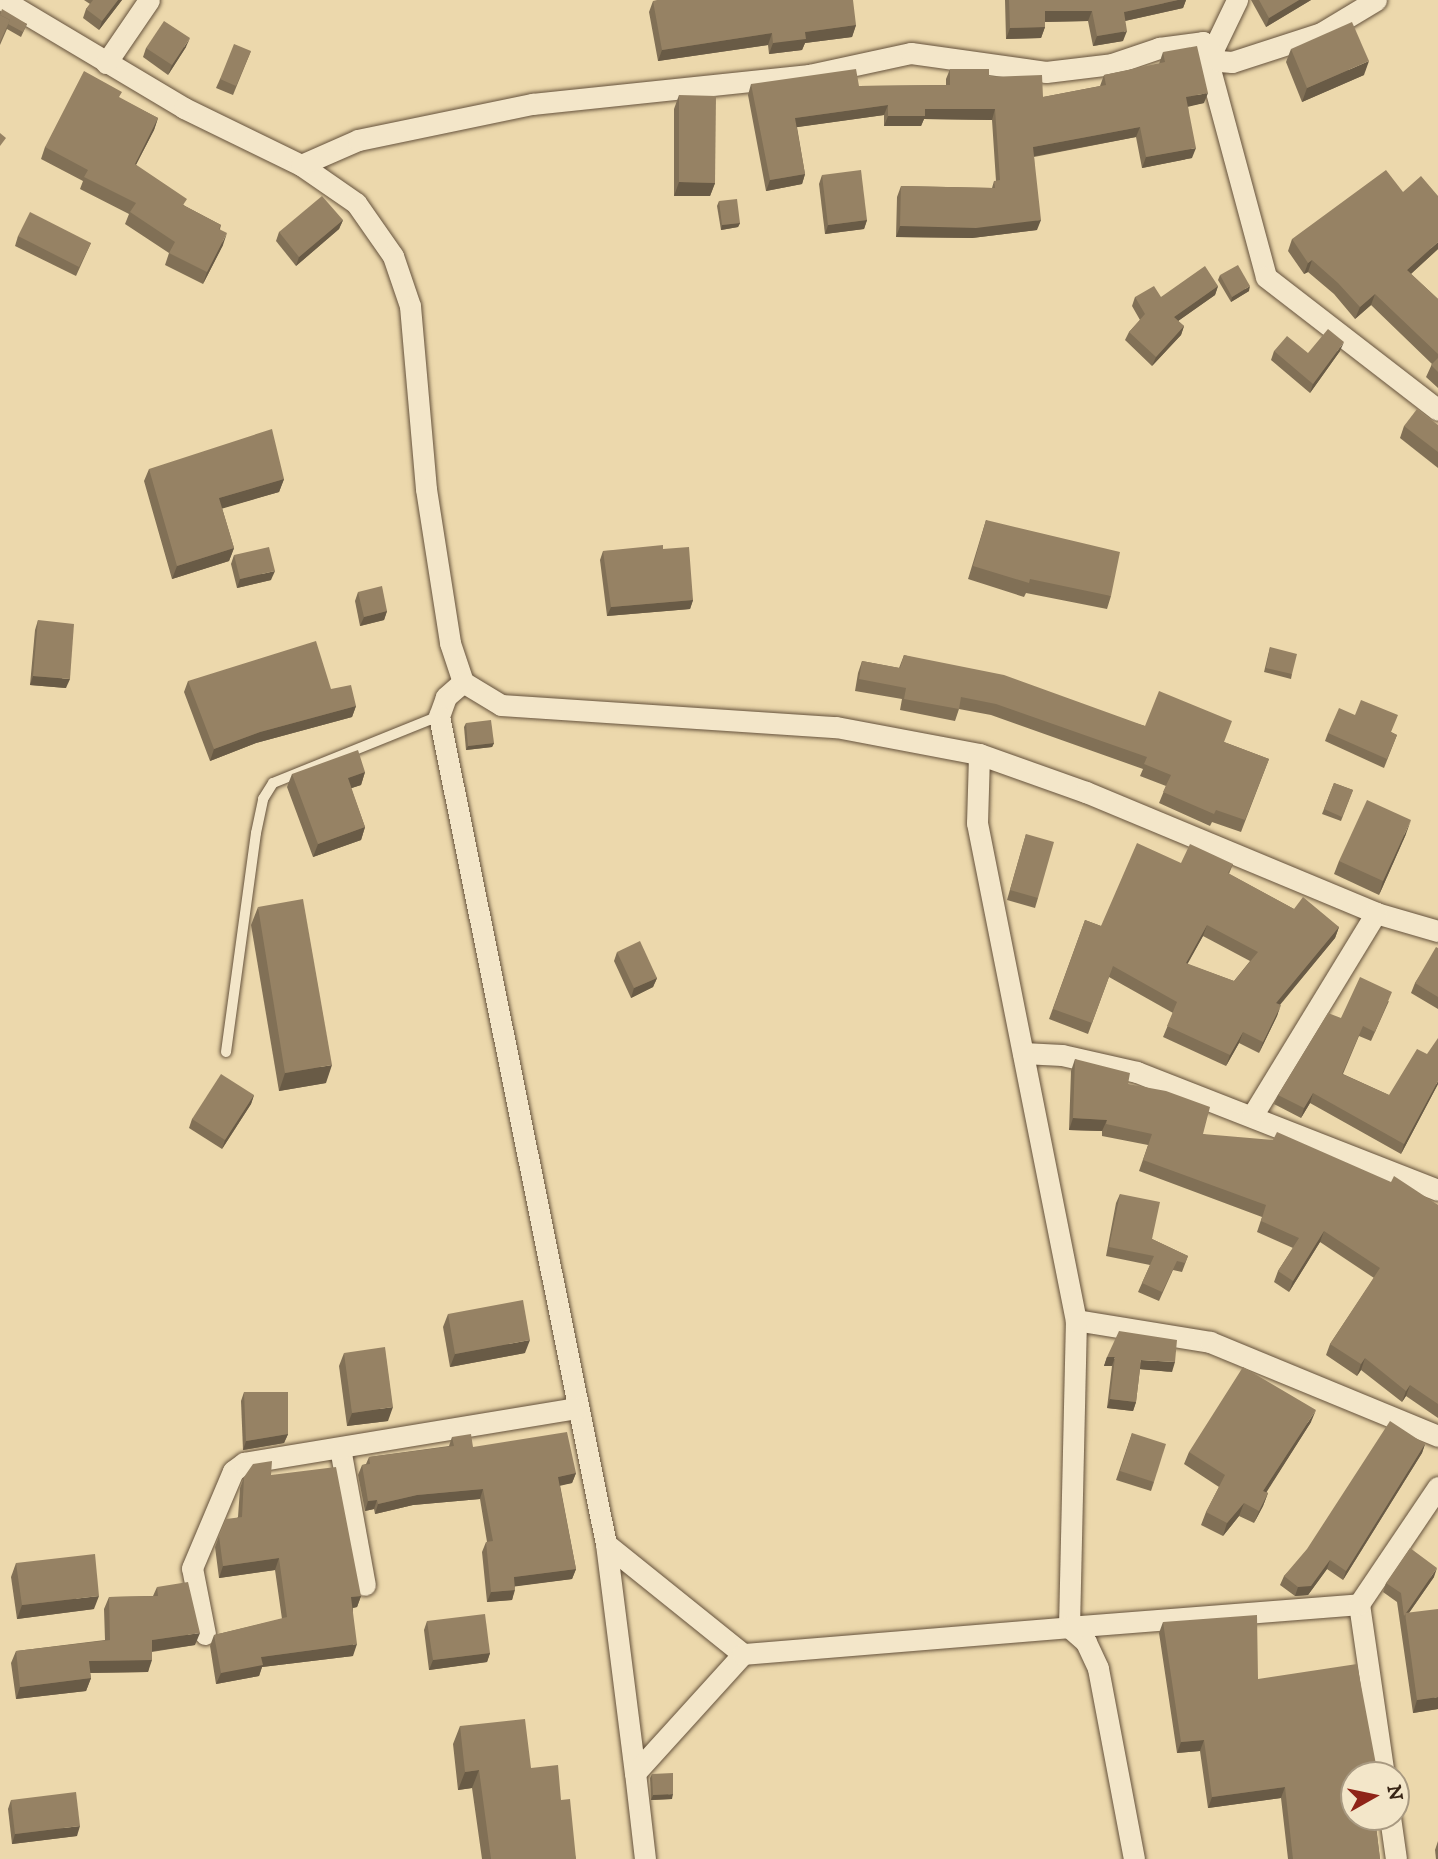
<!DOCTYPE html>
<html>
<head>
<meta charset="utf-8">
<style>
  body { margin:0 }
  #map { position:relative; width:1438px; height:1859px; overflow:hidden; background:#ecd8ac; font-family:"IM FELL DW Pica",serif }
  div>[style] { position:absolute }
  .roads { filter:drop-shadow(0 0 2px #65523c) drop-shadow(0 0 2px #65523c) }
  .service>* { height:10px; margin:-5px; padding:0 5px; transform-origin:5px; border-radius:5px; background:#f3e6c9 }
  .minor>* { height:21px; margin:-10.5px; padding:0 10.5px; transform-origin:10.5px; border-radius:10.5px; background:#f3e6c9 }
  .wall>* { inset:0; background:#817056 }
  .shaded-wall>* { inset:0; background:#695b46 }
  .building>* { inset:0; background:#968264 }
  span { translate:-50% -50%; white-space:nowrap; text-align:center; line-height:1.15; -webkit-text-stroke:5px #f3e6c9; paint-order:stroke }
  .north { position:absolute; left:1340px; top:1761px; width:70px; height:70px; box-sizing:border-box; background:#f3e6c9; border:2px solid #a89981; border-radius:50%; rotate:81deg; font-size:19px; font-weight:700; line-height:28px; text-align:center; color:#382516 }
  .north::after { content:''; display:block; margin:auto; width:24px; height:32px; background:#8f2418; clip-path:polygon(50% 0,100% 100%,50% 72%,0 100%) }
</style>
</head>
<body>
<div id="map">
  <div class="roads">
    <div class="service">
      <div style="left:226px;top:1052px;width:221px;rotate:-82.2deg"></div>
      <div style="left:256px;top:833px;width:35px;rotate:-78deg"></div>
      <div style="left:263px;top:799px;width:19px;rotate:-58deg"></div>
      <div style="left:273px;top:783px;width:179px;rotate:-22deg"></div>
    </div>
    <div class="minor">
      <div style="left:3px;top:0;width:211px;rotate:30.8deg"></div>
      <div style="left:184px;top:108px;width:130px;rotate:26deg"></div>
      <div style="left:301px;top:165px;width:67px;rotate:34.6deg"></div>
      <div style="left:356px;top:203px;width:65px;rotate:55.1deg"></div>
      <div style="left:393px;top:256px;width:53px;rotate:71.2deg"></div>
      <div style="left:410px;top:306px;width:184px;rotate:85deg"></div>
      <div style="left:426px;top:489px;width:156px;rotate:81.1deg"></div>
      <div style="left:450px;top:643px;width:41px;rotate:71.6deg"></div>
      <div style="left:463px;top:682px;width:44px;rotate:31.2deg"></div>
      <div style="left:501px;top:705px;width:336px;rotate:3.8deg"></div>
      <div style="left:836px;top:727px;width:146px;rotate:10.7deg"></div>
      <div style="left:979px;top:754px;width:114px;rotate:19.6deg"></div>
      <div style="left:1086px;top:792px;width:314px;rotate:22.6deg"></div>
      <div style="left:1376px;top:913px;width:65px;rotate:16.2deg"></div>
      <div style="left:1204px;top:47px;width:238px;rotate:74.9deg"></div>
      <div style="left:1266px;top:277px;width:217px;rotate:37.7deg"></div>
      <div style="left:1212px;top:52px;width:58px;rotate:-64.3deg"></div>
      <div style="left:106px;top:63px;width:76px;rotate:-55.7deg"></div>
      <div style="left:301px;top:165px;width:62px;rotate:-23.7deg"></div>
      <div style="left:358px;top:140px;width:178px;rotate:-11.7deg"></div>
      <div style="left:532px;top:104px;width:279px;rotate:-6deg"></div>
      <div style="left:809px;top:75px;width:104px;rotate:-12.2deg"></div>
      <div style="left:911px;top:53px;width:136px;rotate:8deg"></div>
      <div style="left:1046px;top:72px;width:66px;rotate:-6.9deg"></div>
      <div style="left:1112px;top:64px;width:50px;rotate:-18.8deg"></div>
      <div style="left:1159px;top:48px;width:44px;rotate:-7.8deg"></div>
      <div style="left:1203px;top:42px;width:25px;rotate:50deg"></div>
      <div style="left:1219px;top:61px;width:13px;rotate:4deg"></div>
      <div style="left:1232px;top:62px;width:94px;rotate:-18deg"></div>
      <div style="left:1321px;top:33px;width:64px;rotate:-31deg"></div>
      <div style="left:463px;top:682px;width:23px;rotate:139deg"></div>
      <div style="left:446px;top:697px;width:20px;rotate:110deg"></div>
      <div style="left:439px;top:716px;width:845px;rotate:78.6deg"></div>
      <div style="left:606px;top:1544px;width:231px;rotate:82.8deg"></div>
      <div style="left:1023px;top:1053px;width:39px;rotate:3deg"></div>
      <div style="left:1062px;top:1055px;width:77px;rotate:12.8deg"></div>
      <div style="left:1137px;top:1072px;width:323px;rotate:21.4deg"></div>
      <div style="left:1252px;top:1116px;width:238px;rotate:-58.6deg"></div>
      <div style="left:1076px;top:1320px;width:136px;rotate:9.3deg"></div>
      <div style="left:1210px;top:1342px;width:247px;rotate:22.4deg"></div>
      <div style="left:340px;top:1448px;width:139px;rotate:79.7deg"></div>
      <div style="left:606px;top:1544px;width:176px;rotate:38.8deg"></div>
      <div style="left:1359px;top:1604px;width:173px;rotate:81.7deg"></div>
      <div style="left:205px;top:1634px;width:67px;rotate:-101.1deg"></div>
      <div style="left:192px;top:1568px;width:105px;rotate:-67.1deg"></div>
      <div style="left:233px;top:1471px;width:14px;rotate:-36deg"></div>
      <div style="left:244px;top:1463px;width:338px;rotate:-9.4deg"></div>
      <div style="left:1390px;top:1817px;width:42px;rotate:81.9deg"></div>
      <div style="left:645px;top:1859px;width:87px;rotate:-96.6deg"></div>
      <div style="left:635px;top:1773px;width:161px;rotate:-47.8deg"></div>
      <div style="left:743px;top:1654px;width:327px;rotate:-4.7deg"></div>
      <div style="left:1069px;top:1627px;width:306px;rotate:-88.7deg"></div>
      <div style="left:1076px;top:1321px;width:508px;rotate:-101.24deg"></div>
      <div style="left:977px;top:823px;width:69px;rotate:-88.3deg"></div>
      <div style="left:1134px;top:1859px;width:194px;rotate:-100.7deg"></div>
      <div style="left:1098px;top:1668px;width:29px;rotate:-115deg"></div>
      <div style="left:1086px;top:1642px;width:23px;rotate:-139deg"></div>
      <div style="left:1069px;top:1627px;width:291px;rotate:-4.5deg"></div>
      <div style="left:1359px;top:1604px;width:141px;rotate:-56deg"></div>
    </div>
  </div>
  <div class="wall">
    <div style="clip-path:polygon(84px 0,122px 0,99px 30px,83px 18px,86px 9px,90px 4px)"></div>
    <div style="clip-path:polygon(1005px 0,1186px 0,1183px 8px,1125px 21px,1123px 41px,1093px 46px,1088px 21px,1045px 22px,1045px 27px,1041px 38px,1006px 39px)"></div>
    <div style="clip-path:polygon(1251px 0,1311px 0,1266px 27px)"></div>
    <div style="clip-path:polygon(653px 1px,856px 25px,852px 37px,805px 43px,802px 50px,769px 54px,768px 45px,658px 61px,649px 12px)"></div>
    <div style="clip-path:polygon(0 12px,27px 24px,21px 37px,7px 29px,0 45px)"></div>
    <div style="clip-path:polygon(186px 47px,168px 75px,143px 57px,146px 48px)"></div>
    <div style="clip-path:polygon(1291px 49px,1364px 75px,1302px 102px,1286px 62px)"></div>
    <div style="clip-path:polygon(251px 51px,233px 95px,216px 88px,220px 79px)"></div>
    <div style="clip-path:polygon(1163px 52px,1204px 103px,1188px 106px,1192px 158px,1142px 168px,1136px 137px,1034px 157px,1037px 230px,972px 238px,896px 237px,897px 197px,901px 186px,992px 188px,994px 181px,996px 181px,992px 120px,924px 119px,921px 126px,884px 126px,884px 115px,797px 127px,805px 174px,802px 184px,766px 191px,748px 95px,751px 84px,859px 86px,946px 85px,946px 79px,950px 69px,989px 77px,1043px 97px,1100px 86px,1104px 75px,1159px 64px)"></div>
    <div style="clip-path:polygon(679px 95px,715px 183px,710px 196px,674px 196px,674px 109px)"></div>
    <div style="clip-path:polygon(119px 98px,158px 118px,154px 130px,136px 165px,185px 206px,221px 225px,220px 229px,223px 245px,203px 284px,165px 265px,169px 253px,125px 224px,129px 214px,80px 189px,83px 181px,41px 159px,45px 147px)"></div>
    <div style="clip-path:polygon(822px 175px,867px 220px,864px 229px,825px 234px,819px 184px)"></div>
    <div style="clip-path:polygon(719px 201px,740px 223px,738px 227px,721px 230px,717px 206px)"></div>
    <div style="clip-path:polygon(343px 220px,339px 229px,296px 266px,276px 241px,279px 232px)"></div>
    <div style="clip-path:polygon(18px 236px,91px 243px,76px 276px,15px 246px)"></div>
    <div style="clip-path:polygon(1292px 239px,1438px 249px,1411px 274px,1438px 299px,1438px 388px,1426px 377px,1432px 364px,1371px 305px,1355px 319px,1334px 294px,1308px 272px,1304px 274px,1288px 251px)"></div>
    <div style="clip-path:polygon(1220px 275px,1249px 291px,1231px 302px,1218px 280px)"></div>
    <div style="clip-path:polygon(1218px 286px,1215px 295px,1178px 321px,1184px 326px,1181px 335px,1152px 366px,1125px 340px,1129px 332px,1140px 320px,1132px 306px,1135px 297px,1161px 297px)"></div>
    <div style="clip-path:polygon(1274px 351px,1308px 353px,1340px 351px,1310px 393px,1271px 360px)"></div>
    <div style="clip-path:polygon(1438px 425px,1438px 468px,1400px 438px,1404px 426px)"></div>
    <div style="clip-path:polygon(149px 469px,284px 479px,279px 492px,222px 508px,234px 548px,229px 561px,172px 579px,144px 481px)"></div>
    <div style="clip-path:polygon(986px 520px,1111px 596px,1107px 609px,1026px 593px,1024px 597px,968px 579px)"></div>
    <div style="clip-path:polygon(663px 549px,693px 600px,690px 609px,607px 616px,600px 560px,603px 551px)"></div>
    <div style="clip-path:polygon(234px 555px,271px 580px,237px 588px,231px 564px)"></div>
    <div style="clip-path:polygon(358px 592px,387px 611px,384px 620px,360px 626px,355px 601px)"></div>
    <div style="clip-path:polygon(38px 620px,66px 688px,30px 685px,35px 630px)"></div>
    <div style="clip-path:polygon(1270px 647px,1292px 674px,1291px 679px,1264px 672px)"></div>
    <div style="clip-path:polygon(904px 655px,1145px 726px,1224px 742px,1269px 759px,1241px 832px,1212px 822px,1210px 826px,1159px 803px,1166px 786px,1140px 776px,1143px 769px,991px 715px,959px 709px,955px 721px,900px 710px,902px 699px,855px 691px,858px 673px,862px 661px,899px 668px)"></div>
    <div style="clip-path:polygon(188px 681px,331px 689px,356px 706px,352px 717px,256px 743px,210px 761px,184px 692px)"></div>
    <div style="clip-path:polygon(466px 723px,494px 743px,492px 747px,466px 750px,464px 727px)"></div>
    <div style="clip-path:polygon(1391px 732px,1397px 735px,1384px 768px,1325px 741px,1328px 733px)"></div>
    <div style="clip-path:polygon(365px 772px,361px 785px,351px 788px,365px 827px,361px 840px,313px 857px,287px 787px,292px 774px)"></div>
    <div style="clip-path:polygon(1334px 783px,1353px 790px,1341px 821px,1322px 814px)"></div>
    <div style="clip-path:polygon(1026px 834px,1038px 898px,1035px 908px,1007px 900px)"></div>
    <div style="clip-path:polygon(1406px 834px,1379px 895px,1334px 874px,1339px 861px)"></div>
    <div style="clip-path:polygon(evenodd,1181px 863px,1233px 864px,1229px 874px,1294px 909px,1339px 927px,1335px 938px,1280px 1005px,1277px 1016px,1259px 1053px,1239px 1043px,1226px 1066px,1163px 1037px,1173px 1013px,1109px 977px,1088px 1034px,1049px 1019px,1085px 920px,1101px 926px,1181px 863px,1203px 936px,1250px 961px,1234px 981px,1187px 964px,1203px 936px)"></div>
    <div style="clip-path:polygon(258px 907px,326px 1083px,279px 1091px,251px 925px)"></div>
    <div style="clip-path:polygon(1438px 948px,1438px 1009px,1411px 993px,1415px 983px)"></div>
    <div style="clip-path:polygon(617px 952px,657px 978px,653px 987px,631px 998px,614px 961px)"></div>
    <div style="clip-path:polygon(1389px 1001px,1371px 1041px,1359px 1036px,1343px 1074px,1389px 1095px,1438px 1084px,1401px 1154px,1310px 1103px,1301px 1118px,1274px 1104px,1278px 1095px,1341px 1018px)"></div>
    <div style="clip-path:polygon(1075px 1059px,1128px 1084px,1203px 1134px,1438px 1205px,1438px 1418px,1406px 1396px,1402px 1402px,1361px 1370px,1357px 1376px,1326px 1355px,1330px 1344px,1374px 1278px,1320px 1242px,1289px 1292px,1274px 1282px,1278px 1271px,1293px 1248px,1257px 1232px,1262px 1217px,1139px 1171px,1148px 1145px,1102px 1136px,1102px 1131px,1069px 1130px,1071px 1071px)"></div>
    <div style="clip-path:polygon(254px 1095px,251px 1104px,222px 1149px,189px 1128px,192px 1119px)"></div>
    <div style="clip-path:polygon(1120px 1194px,1152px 1239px,1188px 1256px,1182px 1272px,1173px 1270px,1159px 1301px,1138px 1292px,1150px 1265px,1106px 1256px,1116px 1203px)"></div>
    <div style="clip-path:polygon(448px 1314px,525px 1353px,450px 1367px,443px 1327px)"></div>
    <div style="clip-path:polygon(344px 1353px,388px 1421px,347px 1426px,339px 1366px)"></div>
    <div style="clip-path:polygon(1107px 1357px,1172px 1372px,1140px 1369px,1136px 1402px,1133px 1411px,1107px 1408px,1112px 1366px,1104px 1366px)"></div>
    <div style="clip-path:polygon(244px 1392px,288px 1434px,284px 1443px,243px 1450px,241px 1401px)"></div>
    <div style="clip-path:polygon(1311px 1422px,1266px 1492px,1268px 1493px,1263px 1506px,1254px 1523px,1239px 1516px,1223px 1536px,1201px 1525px,1206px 1512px,1219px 1487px,1184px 1464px,1189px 1452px)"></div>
    <div style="clip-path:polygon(1132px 1433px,1154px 1482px,1151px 1491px,1116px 1480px)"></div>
    <div style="clip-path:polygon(452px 1437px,473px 1447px,576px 1473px,572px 1483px,560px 1485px,576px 1569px,572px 1579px,515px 1586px,512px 1600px,487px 1602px,482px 1552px,486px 1542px,487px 1542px,480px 1499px,413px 1505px,375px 1514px,374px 1509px,365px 1511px,358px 1475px,362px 1465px,366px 1464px,369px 1457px,449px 1446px)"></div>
    <div style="clip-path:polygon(1425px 1444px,1422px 1453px,1343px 1580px,1327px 1569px,1308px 1595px,1295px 1596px,1280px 1585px,1284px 1576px)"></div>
    <div style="clip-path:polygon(271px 1475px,361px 1596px,357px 1607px,353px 1608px,353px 1656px,262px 1667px,259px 1676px,216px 1684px,210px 1646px,214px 1635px,282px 1619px,275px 1570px,219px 1578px,215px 1547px,219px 1536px,238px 1517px,240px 1488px,244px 1477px)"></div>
    <div style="clip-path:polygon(16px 1563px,94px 1609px,17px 1619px,11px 1577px)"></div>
    <div style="clip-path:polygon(1434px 1577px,1409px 1613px,1438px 1709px,1413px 1713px,1397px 1602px,1383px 1592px,1386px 1583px)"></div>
    <div style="clip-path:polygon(157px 1587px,195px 1645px,152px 1652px,148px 1672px,90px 1673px,91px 1678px,86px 1691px,16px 1699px,11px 1663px,16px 1651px,105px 1640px,104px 1609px,109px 1597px,153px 1596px)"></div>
    <div style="clip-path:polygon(427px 1621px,490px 1653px,487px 1662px,429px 1670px,424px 1630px)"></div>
    <div style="clip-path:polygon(1163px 1622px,1258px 1679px,1354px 1817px,1378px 1817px,1375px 1819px,1380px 1859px,1288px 1859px,1281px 1798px,1208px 1808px,1200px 1751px,1177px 1753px,1159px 1633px)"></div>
    <div style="clip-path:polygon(460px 1726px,531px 1768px,561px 1800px,576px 1859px,482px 1859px,472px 1788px,458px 1790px,453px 1744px)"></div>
    <div style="clip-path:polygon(652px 1774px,672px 1799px,651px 1800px,650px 1778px)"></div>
    <div style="clip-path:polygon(11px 1800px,77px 1836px,12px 1844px,8px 1809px)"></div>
    <div style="clip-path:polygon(1438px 1841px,1438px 1859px,1436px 1859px,1435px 1850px)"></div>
  </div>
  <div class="shaded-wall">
    <div style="clip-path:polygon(118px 0,122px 0,99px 30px,102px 21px)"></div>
    <div style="clip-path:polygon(1178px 0,1186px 0,1183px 8px,1120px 22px,1124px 12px)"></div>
    <div style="clip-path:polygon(1299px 0,1311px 0,1266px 27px,1269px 18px)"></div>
    <div style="clip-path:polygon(1045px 11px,1092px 11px,1088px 21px,1041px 22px)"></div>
    <div style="clip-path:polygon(856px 25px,852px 37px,805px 43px,802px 50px,769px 54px,773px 43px,805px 32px)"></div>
    <div style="clip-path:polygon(1045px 27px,1041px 38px,1006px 39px,1010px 28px)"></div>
    <div style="clip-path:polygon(1127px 31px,1123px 41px,1093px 46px,1097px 36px)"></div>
    <div style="clip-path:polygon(772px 33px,768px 45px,658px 61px,662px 50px)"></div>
    <div style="clip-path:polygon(190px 38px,186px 47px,168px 75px,172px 65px)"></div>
    <div style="clip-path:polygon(1369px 61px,1364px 75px,1302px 102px,1307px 88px)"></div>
    <div style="clip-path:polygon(1208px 93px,1204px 103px,1183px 108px,1186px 97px)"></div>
    <div style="clip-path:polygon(888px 105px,884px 115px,791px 128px,795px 118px)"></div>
    <div style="clip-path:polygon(925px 109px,995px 109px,992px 120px,924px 119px,921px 126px,884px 126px,888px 116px)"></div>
    <div style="clip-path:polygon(158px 118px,154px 130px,130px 176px,135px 164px)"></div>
    <div style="clip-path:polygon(1140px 127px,1136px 137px,1030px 157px,1033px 147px)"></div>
    <div style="clip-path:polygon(1196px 148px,1192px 158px,1142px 168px,1146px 157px)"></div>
    <div style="clip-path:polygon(805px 174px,802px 184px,766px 191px,770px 180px)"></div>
    <div style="clip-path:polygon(679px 182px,715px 183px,710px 196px,674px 196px)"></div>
    <div style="clip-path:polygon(343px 220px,339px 229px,296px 266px,299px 257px)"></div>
    <div style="clip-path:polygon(867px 220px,864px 229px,825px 234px,828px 225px)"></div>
    <div style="clip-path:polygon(1041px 220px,1037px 230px,972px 238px,896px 237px,900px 226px)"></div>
    <div style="clip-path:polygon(740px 223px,738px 227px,721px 230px,722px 225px)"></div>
    <div style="clip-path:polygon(227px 233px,223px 245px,203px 284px,207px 272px)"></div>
    <div style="clip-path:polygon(1438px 242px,1438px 249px,1403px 281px,1407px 270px)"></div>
    <div style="clip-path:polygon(1312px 260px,1308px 272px,1304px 274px,1308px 263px)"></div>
    <div style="clip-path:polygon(1218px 286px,1215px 295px,1171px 326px,1174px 317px)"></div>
    <div style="clip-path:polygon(1250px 286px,1249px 291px,1231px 302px,1232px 297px)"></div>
    <div style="clip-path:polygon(1375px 294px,1371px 305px,1355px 319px,1360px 307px)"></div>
    <div style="clip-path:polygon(1184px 326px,1181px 335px,1152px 366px,1156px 357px)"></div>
    <div style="clip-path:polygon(1344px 342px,1340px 351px,1310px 393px,1313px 384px)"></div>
    <div style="clip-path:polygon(284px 479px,279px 492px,214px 511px,219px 498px)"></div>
    <div style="clip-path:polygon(234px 548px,229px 561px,172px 579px,177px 566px)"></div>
    <div style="clip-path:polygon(275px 571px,271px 580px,237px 588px,240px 579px)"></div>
    <div style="clip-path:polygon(693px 600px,690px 609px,607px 616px,611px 607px)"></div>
    <div style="clip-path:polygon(387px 611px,384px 620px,360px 626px,364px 617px)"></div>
    <div style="clip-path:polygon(33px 676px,70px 679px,66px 688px,30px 685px)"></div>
    <div style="clip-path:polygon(356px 706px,352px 717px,256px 743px,210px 761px,214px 749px,260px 732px)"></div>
    <div style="clip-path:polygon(494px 743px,492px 747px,466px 750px,468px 746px)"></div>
    <div style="clip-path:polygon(365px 772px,361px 785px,343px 791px,348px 778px)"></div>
    <div style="clip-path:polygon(1411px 820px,1406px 834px,1379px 895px,1383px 881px)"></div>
    <div style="clip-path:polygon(365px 827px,361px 840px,313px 857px,318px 844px)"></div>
    <div style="clip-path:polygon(1207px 925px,1203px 936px,1182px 974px,1186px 963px)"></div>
    <div style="clip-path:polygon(1339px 927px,1335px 938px,1272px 1014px,1276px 1003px)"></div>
    <div style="clip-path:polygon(657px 978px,653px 987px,631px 998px,634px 988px)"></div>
    <div style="clip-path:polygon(1281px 1005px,1277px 1016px,1259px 1053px,1263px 1042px)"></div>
    <div style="clip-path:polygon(1243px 1032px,1239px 1043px,1226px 1066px,1230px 1055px)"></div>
    <div style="clip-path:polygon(332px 1065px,326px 1083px,279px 1091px,285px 1073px)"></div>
    <div style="clip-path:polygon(1438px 1081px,1438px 1084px,1401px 1154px,1404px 1144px)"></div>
    <div style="clip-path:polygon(1313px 1093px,1310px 1103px,1301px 1118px,1304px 1108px)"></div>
    <div style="clip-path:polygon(254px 1095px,251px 1104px,222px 1149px,225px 1140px)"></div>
    <div style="clip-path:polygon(1073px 1118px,1107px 1120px,1102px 1131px,1069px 1130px)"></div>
    <div style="clip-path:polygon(1324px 1231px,1320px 1242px,1289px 1292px,1293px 1281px)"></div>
    <div style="clip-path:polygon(530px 1340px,525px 1353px,450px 1367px,455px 1354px)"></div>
    <div style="clip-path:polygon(1107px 1357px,1115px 1357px,1112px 1366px,1104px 1366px)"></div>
    <div style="clip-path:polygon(1365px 1358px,1361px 1370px,1357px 1376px,1361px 1364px)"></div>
    <div style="clip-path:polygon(1141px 1360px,1175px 1362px,1172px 1372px,1138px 1369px)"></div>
    <div style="clip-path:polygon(1410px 1385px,1406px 1396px,1402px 1402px,1406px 1391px)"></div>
    <div style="clip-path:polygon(1110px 1399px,1136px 1402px,1133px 1411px,1107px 1408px)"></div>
    <div style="clip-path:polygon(393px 1407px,388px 1421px,347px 1426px,352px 1413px)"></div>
    <div style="clip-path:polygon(1316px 1410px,1311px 1422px,1259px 1504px,1263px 1491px)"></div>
    <div style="clip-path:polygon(288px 1434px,284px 1443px,243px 1450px,246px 1441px)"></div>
    <div style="clip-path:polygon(1425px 1444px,1422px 1453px,1343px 1580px,1346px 1571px)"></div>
    <div style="clip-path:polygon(576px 1473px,572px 1483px,555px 1487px,558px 1477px)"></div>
    <div style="clip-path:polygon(483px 1489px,480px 1499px,413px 1505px,375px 1514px,378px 1504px,417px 1495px)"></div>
    <div style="clip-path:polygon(1268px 1493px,1263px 1506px,1254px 1523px,1259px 1511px)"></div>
    <div style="clip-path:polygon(377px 1500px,374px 1509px,365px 1511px,368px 1501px)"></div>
    <div style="clip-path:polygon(1244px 1503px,1239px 1516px,1223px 1536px,1227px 1523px)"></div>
    <div style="clip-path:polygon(279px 1558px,275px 1570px,219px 1578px,223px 1566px)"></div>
    <div style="clip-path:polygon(1330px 1560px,1327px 1569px,1308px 1595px,1295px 1596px,1298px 1587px)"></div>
    <div style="clip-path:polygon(1437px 1568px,1434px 1577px,1406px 1617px,1405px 1614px)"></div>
    <div style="clip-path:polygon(576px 1569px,572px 1579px,511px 1587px,514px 1577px)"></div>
    <div style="clip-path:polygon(515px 1590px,512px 1600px,487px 1602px,491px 1592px)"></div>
    <div style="clip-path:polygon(99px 1596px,94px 1609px,17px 1619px,22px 1605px)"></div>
    <div style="clip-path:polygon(361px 1596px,357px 1607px,347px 1609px,351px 1597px)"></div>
    <div style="clip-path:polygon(200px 1633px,195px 1645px,147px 1652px,152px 1640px)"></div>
    <div style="clip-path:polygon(357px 1644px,353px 1656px,262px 1667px,259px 1676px,216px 1684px,221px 1673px,261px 1657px)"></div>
    <div style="clip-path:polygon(490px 1653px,487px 1662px,429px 1670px,433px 1660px)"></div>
    <div style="clip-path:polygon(152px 1660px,148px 1672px,84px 1673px,89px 1661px)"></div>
    <div style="clip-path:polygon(91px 1678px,86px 1691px,16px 1699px,20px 1687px)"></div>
    <div style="clip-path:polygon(1438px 1697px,1438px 1709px,1413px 1713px,1417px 1700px)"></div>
    <div style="clip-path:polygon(1204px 1740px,1200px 1751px,1177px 1753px,1181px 1742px)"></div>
    <div style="clip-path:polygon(479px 1770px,472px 1788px,458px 1790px,465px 1772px)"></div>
    <div style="clip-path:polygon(1285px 1787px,1281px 1798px,1208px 1808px,1212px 1797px)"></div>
    <div style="clip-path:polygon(673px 1794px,672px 1799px,651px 1800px,653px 1795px)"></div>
    <div style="clip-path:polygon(80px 1826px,77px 1836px,12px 1844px,15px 1834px)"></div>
  </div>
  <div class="building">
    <div style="clip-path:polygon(93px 0,118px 0,102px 21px,86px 9px)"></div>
    <div style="clip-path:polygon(657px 0,853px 0,856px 25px,805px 32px,806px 39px,773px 43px,772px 33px,662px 50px,653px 1px)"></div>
    <div style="clip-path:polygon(1009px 0,1178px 0,1124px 12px,1127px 31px,1097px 36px,1092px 11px,1045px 11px,1045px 27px,1010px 28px)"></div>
    <div style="clip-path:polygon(1259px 0,1299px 0,1269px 18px)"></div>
    <div style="clip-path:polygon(2px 9px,27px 24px,23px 32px,8px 24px,10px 20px,0 15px)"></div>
    <div style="clip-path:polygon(0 15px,10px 20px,0 42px)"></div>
    <div style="clip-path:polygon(164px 21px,190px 38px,172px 65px,146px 48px)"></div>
    <div style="clip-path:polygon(1352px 22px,1369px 61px,1307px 88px,1291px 49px)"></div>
    <div style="clip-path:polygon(234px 44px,251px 51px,236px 86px,220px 79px)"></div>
    <div style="clip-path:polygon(1197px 46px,1208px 93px,1186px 97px,1196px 148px,1146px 157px,1140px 127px,1033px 147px,1041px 220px,976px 228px,900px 226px,901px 186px,995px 188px,994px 181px,1000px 180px,995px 109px,925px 109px,925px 116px,888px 116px,888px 105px,795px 118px,805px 174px,770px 180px,751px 84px,856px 69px,859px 86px,950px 85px,950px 69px,989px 69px,989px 77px,1042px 75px,1043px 97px,1106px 85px,1104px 75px,1165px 62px,1163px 52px)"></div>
    <div style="clip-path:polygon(84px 71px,122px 92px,119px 97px,158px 118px,135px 164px,187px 199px,183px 205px,221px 225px,219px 229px,227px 233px,207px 272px,169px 253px,175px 242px,130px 212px,136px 203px,84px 177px,88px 170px,45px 147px)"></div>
    <div style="clip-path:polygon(679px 95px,716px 96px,715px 183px,679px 182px)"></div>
    <div style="clip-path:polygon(0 133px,6px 138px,0 146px)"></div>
    <div style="clip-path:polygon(861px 170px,867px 220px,828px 225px,822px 175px)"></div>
    <div style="clip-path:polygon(1386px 170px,1403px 192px,1421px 176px,1438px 196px,1438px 242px,1407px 270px,1438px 299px,1438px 354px,1375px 294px,1360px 307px,1338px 283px,1312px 260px,1308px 263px,1292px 239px)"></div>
    <div style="clip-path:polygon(322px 196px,343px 220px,299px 257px,279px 232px)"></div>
    <div style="clip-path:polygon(737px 199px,740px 223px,722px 225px,719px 201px)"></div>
    <div style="clip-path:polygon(30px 212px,91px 243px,79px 267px,18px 236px)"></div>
    <div style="clip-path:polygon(1238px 265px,1250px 286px,1232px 297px,1220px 275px)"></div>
    <div style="clip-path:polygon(1205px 266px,1218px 286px,1174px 317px,1184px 326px,1156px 357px,1129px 332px,1145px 314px,1135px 297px,1154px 286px,1161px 297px)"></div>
    <div style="clip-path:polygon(1328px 329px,1344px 342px,1313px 384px,1274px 351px,1287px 336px,1308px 353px)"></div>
    <div style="clip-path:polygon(1438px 358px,1438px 372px,1431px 365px)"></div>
    <div style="clip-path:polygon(1417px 409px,1438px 425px,1438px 452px,1404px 426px)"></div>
    <div style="clip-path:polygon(272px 429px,284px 479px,219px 498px,234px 548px,177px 566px,149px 469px)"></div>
    <div style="clip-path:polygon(986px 520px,1120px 552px,1111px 596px,1030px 579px,1029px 583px,973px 566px)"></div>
    <div style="clip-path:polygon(663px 545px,663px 549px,689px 547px,693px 600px,611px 607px,603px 551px)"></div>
    <div style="clip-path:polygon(269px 547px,275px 571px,240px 579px,234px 555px)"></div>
    <div style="clip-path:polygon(382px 586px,387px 611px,364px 617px,358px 592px)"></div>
    <div style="clip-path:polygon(38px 620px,74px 624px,70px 679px,33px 676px)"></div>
    <div style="clip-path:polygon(316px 641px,331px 689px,351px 685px,356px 706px,260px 732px,214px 749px,188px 681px)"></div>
    <div style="clip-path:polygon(1270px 647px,1297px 654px,1292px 674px,1266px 668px)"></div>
    <div style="clip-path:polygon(904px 655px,1004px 675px,1145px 726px,1159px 691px,1232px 721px,1224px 742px,1269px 759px,1245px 820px,1216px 810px,1214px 814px,1163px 792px,1171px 775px,1144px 764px,1147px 757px,996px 704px,961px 697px,959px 709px,904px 699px,906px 688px,859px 679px,862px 661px,900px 668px)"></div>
    <div style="clip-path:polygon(1361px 700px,1398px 715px,1391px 732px,1397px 735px,1387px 759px,1328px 733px,1339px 708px,1355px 715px)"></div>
    <div style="clip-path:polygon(491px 720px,494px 743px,468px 746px,466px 723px)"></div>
    <div style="clip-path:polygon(358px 750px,365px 772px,348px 778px,365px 827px,318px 844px,292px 774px)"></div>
    <div style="clip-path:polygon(1334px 783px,1353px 790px,1342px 817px,1324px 809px)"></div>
    <div style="clip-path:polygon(1367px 800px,1411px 820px,1383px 881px,1339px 861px)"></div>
    <div style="clip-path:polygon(1026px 834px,1054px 842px,1038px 898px,1010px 890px)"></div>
    <div style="clip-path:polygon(evenodd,1137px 843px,1181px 863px,1190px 844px,1233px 864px,1228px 873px,1294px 909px,1303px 897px,1339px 927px,1276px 1003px,1281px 1005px,1263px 1042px,1243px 1032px,1230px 1055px,1167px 1026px,1177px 1002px,1113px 966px,1092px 1023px,1053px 1009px,1085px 920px,1101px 926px,1137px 843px,1207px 925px,1258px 952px,1234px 981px,1186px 963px,1207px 925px)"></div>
    <div style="clip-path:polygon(303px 899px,332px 1065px,285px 1073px,258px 907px)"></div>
    <div style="clip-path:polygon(640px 941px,657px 978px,634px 988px,617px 952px)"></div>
    <div style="clip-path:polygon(1436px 947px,1438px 948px,1438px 997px,1415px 983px)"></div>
    <div style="clip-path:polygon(1360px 977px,1392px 992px,1375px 1032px,1363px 1026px,1342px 1074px,1389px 1095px,1417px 1049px,1427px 1054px,1438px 1038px,1438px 1081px,1404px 1144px,1313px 1093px,1304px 1108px,1278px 1095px,1328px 1013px,1341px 1018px)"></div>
    <div style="clip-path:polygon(1075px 1059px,1130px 1073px,1128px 1084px,1166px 1091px,1210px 1107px,1203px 1134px,1273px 1140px,1277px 1132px,1391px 1182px,1394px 1176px,1438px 1205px,1438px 1404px,1410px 1385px,1406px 1391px,1365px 1358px,1361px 1364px,1330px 1344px,1380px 1268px,1324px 1231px,1293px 1281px,1278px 1271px,1299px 1238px,1261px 1221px,1266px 1205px,1143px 1160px,1152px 1134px,1106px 1124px,1107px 1120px,1073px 1118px)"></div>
    <div style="clip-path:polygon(221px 1074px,254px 1095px,225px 1140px,192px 1119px)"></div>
    <div style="clip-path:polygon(1120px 1194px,1160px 1202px,1152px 1239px,1188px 1256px,1185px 1263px,1177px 1261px,1162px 1292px,1142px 1283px,1154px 1256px,1109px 1247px)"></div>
    <div style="clip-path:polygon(523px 1300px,530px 1340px,455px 1354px,448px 1314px)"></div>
    <div style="clip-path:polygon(1119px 1331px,1177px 1340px,1175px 1362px,1141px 1360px,1136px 1402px,1110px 1399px,1115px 1357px,1107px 1357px)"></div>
    <div style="clip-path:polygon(385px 1347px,393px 1407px,352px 1413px,344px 1353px)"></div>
    <div style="clip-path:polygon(1243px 1367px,1316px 1410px,1263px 1491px,1268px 1493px,1259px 1511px,1244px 1503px,1227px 1523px,1206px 1512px,1225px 1475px,1189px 1452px)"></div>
    <div style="clip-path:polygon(244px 1392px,288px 1392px,288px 1434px,246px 1441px)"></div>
    <div style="clip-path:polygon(1390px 1421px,1425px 1444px,1346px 1571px,1330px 1560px,1311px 1586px,1298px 1587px,1284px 1576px,1307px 1549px)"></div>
    <div style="clip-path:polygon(567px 1432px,576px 1473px,558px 1477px,576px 1569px,514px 1577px,515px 1590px,491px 1592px,486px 1542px,493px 1541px,483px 1489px,417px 1495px,378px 1504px,377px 1500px,368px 1501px,362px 1465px,370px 1464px,369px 1457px,454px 1446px,452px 1437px,471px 1434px,473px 1447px)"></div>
    <div style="clip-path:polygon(1132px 1433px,1166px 1444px,1154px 1482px,1120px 1471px)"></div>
    <div style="clip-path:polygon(272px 1461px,271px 1475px,336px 1467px,361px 1596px,351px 1597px,357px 1644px,261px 1657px,263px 1665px,221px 1673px,214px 1635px,287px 1617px,279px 1558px,223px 1566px,219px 1536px,226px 1519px,242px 1517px,244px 1477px,253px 1464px)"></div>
    <div style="clip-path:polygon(1410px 1548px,1437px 1568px,1404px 1616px,1401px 1593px,1386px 1583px)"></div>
    <div style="clip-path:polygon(95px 1554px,99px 1596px,22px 1605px,16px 1563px)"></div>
    <div style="clip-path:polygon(188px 1582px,200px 1633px,152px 1640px,152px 1660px,89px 1661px,91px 1678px,20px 1687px,16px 1651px,110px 1640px,109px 1597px,158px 1596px,157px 1587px)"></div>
    <div style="clip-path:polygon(1438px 1609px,1438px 1697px,1417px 1700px,1405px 1613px)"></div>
    <div style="clip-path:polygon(485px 1614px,490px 1653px,433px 1660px,427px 1621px)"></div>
    <div style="clip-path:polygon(1257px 1615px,1258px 1679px,1357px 1664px,1378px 1775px,1354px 1775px,1354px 1817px,1375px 1817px,1380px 1859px,1293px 1859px,1285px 1787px,1212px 1797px,1204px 1740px,1181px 1742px,1163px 1622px)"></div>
    <div style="clip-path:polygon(525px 1719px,531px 1768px,558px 1765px,561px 1800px,570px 1799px,576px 1859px,491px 1859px,479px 1770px,465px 1772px,460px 1726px)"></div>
    <div style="clip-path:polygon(673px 1773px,673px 1794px,653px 1795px,652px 1774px)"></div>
    <div style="clip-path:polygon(76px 1792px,80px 1826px,15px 1834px,11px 1800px)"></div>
  </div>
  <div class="north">N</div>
</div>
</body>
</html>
